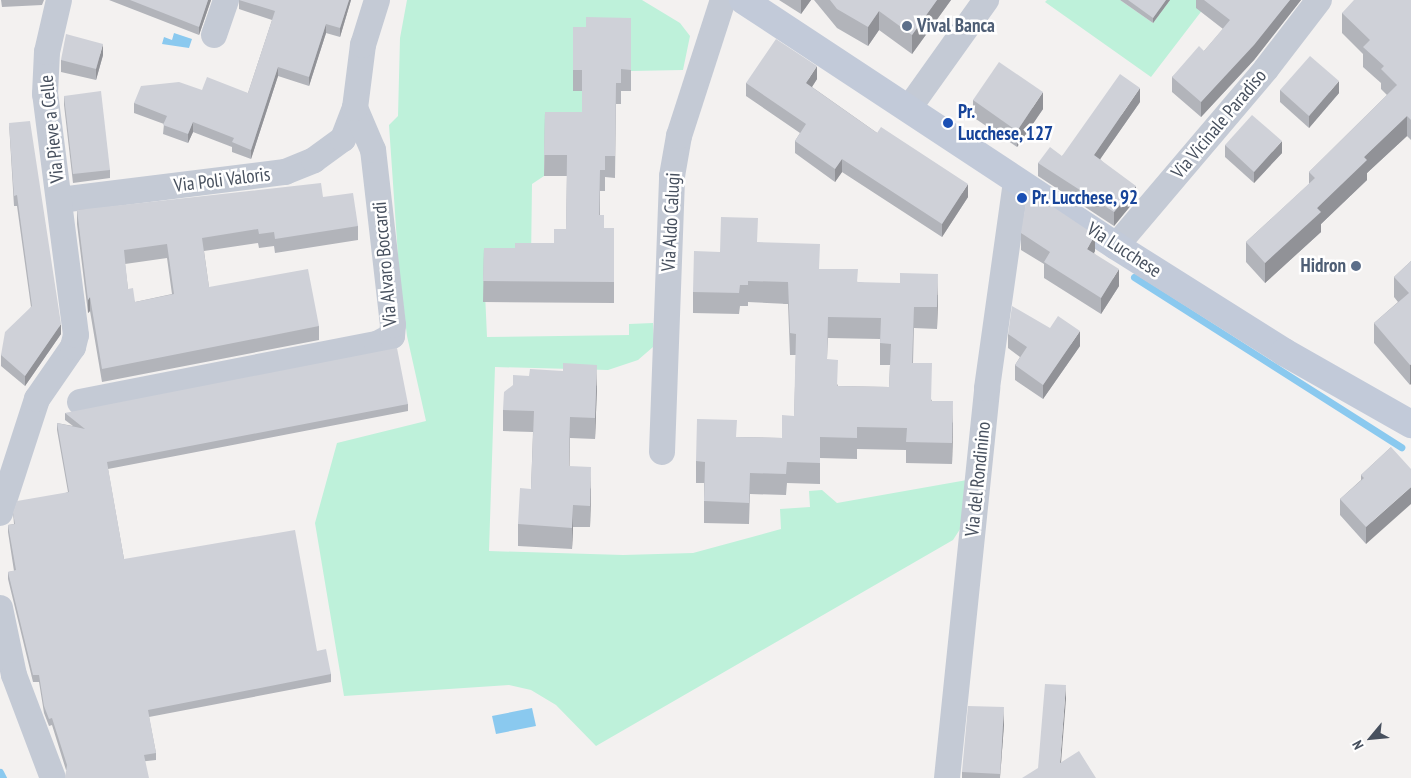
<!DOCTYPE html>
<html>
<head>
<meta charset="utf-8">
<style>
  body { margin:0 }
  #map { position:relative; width:1411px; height:778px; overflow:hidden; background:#f3f1f0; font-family:"PT Sans Narrow",sans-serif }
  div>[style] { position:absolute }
  .green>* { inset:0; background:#bef1da }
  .water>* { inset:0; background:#8ac9ef }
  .stream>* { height:7px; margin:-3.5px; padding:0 3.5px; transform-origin:3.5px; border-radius:3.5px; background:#8ac9ef }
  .street>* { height:26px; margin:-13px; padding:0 13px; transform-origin:13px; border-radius:13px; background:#c4cad5 }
  .secondary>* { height:28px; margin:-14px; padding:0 14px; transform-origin:14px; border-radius:14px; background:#c2cad9 }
  .wall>* { inset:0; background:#b2b4ba }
  .shaded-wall>* { inset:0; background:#919297 }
  .building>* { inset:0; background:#cfd1d8 }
  .dots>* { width:14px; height:14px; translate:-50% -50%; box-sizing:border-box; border:2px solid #fff; border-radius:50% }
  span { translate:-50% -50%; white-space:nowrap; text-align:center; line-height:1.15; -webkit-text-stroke:5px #fff; paint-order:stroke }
  .service-label { font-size:19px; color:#4e5e75; font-weight:700 }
  .left { translate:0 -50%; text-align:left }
  .right { translate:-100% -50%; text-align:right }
  .transit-label { font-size:19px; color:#164399; font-weight:700 }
  .street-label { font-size:19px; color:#47505e }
  .north { position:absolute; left:1346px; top:713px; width:50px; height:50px; -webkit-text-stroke:4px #fff; paint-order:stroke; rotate:242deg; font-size:14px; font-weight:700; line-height:20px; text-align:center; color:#47505e }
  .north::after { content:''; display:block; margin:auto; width:18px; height:22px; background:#47505e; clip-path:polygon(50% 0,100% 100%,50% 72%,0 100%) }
</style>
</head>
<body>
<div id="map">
  <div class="green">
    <div style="clip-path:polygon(407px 0,642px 0,680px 23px,690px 36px,683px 70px,631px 71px,582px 91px,582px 134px,545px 133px,544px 176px,532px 184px,531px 263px,484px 270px,487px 337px,629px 335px,629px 324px,653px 323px,654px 340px,653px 347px,638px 360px,608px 370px,495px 367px,489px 551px,623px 555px,693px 553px,781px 529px,780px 509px,810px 507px,809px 491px,822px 490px,837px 503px,967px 480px,962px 526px,953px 540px,596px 746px,556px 705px,531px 690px,509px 685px,344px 696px,315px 523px,337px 443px,426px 421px,407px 336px,399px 271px,389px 125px,398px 116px,400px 38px)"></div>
    <div style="clip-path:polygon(1047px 0,1120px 0,1153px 23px,1170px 0,1210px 0,1151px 77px,1045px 2px)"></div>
  </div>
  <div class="water">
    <div style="clip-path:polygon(174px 33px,192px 39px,189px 48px,162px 44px,164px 37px,172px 40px)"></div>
    <div style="clip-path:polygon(532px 708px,536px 726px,496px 734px,492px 716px)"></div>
  </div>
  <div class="stream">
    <div style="left:1134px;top:277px;width:317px;rotate:32.5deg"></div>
    <div style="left:0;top:772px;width:7px;rotate:63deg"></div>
  </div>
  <div class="street">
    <div style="left:214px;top:35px;width:37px;rotate:-71deg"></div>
    <div style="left:909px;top:108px;width:133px;rotate:-54.5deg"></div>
    <div style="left:60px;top:200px;width:227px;rotate:-7.1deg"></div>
    <div style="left:285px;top:172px;width:31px;rotate:-22deg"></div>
    <div style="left:314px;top:160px;width:36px;rotate:-36deg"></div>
    <div style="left:343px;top:139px;width:33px;rotate:-69deg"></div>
    <div style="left:1116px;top:246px;width:232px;rotate:-49.7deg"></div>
    <div style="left:1266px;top:69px;width:87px;rotate:-52.5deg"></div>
    <div style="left:80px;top:402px;width:303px;rotate:-11.1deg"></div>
    <div style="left:377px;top:344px;width:17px;rotate:-28deg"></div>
    <div style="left:392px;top:336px;width:11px;rotate:-85deg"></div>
    <div style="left:393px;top:325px;width:176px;rotate:-96.5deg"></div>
    <div style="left:373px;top:150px;width:46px;rotate:-113.2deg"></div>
    <div style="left:355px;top:108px;width:64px;rotate:-82.8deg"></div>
    <div style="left:363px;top:45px;width:47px;rotate:-72.7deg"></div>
    <div style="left:662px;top:452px;width:276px;rotate:-87.9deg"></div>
    <div style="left:672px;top:176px;width:41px;rotate:-80.1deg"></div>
    <div style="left:679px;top:136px;width:143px;rotate:-72.1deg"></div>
    <div style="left:0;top:513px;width:120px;rotate:-72deg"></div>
    <div style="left:37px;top:399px;width:63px;rotate:-55.3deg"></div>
    <div style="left:73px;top:347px;width:12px;rotate:-76deg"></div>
    <div style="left:76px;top:335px;width:243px;rotate:-97.3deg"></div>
    <div style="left:45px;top:94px;width:42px;rotate:-87.3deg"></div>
    <div style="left:47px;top:52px;width:53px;rotate:-77deg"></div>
    <div style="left:0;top:608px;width:68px;rotate:78.2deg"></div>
    <div style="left:14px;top:675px;width:110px;rotate:69.3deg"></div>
    <div style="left:947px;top:778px;width:392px;rotate:-84.1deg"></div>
    <div style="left:987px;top:388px;width:209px;rotate:-82deg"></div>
  </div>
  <div class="secondary">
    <div style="left:743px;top:0;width:447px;rotate:33.4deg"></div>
    <div style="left:1116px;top:246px;width:199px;rotate:32.2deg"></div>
    <div style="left:1284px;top:352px;width:146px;rotate:29.6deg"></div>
  </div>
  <div class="wall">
    <div style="clip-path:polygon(1px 0,44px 0,42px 5px,2px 7px)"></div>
    <div style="clip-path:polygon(109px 0,211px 0,199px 35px)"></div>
    <div style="clip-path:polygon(239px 0,351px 0,340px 37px,326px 33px,309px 86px,278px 76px,251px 159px,232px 152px,232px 147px,193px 132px,188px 143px,163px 134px,164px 124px,134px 113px,134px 103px,202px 90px,248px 93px,272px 20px,239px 9px)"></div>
    <div style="clip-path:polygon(779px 0,811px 0,801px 14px)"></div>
    <div style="clip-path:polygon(814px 0,951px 0,912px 54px,879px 30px,868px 46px,837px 28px)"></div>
    <div style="clip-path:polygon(1120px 0,1170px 0,1153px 23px)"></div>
    <div style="clip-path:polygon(1196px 0,1301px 0,1254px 60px,1201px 117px,1172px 92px,1172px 77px,1204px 51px,1223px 29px,1196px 8px)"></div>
    <div style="clip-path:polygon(1411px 0,1411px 140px,1407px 136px,1367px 173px,1367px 180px,1321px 224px,1321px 232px,1265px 283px,1246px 262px,1246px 242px,1309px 184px,1309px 172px,1387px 95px,1381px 89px,1381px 83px,1363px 67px,1363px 54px,1342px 33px,1342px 13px)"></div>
    <div style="clip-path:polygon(631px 18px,631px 91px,621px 91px,621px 104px,616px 104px,615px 178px,605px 177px,605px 191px,600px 191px,600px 215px,604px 228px,614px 228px,614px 303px,483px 302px,484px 248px,515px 248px,554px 243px,566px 229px,567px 176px,544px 176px,545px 112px,582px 112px,582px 91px,573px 91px,573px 27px,586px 27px)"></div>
    <div style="clip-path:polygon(103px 55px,96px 80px,61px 72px,61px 60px)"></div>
    <div style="clip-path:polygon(817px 79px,812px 87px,968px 197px,942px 237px,842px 172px,835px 182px,795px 153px,795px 141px,800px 133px,746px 96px,746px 83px)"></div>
    <div style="clip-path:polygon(1280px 90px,1339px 93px,1309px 128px,1280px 102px)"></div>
    <div style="clip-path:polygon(64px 96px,110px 170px,110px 178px,73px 183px,64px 105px)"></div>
    <div style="clip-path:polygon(973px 100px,1043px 109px,1017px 147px,973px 117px)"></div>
    <div style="clip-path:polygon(1140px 102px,1100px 159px,1136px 199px,1114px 226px,1038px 176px,1038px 163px,1062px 156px)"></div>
    <div style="clip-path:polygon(9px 123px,61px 334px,25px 386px,1px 366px,1px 355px,31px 307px,17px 206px,14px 206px)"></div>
    <div style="clip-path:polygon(1225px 145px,1282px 153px,1254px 183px,1225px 157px)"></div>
    <div style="clip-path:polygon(evenodd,323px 197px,358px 226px,358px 240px,275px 253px,274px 246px,259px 248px,258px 243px,204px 251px,209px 287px,319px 326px,319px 340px,102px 382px,90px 311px,88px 313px,77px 224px,77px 210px,323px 197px,167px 258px,172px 294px,135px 302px,128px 289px,125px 264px,167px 258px)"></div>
    <div style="clip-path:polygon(1021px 233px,1095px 251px,1094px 253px,1119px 286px,1101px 314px,1044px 278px,1044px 264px,1021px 250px)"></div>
    <div style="clip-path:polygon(evenodd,720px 252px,819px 269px,858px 282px,938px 295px,937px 329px,914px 328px,913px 363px,932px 401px,953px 423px,952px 464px,906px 463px,906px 450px,857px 449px,857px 459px,820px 458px,820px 484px,787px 483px,786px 495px,750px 494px,749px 524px,704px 523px,704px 483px,696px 483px,696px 461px,737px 437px,782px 438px,794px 416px,796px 355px,790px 355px,788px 304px,748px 302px,748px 306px,740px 306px,739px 314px,693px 313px,693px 292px,720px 252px,828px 338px,880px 339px,880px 365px,890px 365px,889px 387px,838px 386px,827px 359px,828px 338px)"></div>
    <div style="clip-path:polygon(1411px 261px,1410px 385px,1374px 343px,1374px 323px,1398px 302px,1394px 297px,1394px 277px)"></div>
    <div style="clip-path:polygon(1008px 334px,1080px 346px,1043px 399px,1015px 380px,1015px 365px,1020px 357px,1008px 348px)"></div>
    <div style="clip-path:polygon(563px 371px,597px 386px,595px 439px,570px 438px,569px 466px,591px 489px,590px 527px,573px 527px,572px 549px,518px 546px,518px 524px,531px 489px,533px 432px,503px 431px,503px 410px,529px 376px)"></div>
    <div style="clip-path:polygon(408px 404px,408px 411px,108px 469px,124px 559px,317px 651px,331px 674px,331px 682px,149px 717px,156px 753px,156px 760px,66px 770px,52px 725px,49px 726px,44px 713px,39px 682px,33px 682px,8px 579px,8px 572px,14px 571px,8px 532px,8px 525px,14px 524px,13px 513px,68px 492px,57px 430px,57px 423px,73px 426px,65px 420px,65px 413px)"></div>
    <div style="clip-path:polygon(1391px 447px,1366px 544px,1340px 515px,1340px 499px,1361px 480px,1361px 475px)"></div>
    <div style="clip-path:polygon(1004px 724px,1000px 778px,962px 778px,962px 772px)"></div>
  </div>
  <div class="shaded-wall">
    <div style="clip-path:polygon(208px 0,211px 0,199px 35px,199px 27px)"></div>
    <div style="clip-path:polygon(349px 0,351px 0,340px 37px,340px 28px)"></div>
    <div style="clip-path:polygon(801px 0,811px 0,801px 14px)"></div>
    <div style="clip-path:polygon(937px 0,951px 0,912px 54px,912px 35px)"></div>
    <div style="clip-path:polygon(1166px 0,1170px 0,1153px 23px,1153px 18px)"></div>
    <div style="clip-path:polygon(1290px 0,1301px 0,1254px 60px,1201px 117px,1201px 102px)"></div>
    <div style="clip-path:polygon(879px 11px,879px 30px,868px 46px,868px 27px)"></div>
    <div style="clip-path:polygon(326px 24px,326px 33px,309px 86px,309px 77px)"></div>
    <div style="clip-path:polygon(103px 44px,103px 55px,96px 80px,96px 69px)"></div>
    <div style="clip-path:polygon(817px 66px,817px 79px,806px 96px,806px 83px)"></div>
    <div style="clip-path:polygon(278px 67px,278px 76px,251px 159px,251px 150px)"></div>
    <div style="clip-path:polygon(1339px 81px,1339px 93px,1309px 128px,1309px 116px)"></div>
    <div style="clip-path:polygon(1140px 88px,1140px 102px,1094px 168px,1094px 155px)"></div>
    <div style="clip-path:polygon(1043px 92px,1043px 109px,1017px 147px,1017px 131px)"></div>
    <div style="clip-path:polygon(1407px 116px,1407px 136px,1367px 173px,1367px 180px,1321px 224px,1321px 232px,1265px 283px,1265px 263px,1317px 208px,1364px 157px)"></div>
    <div style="clip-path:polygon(193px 122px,193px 132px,188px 143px,188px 134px)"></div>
    <div style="clip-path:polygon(1282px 141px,1282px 153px,1254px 183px,1254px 172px)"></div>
    <div style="clip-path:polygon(842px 159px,842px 172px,835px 182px,835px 169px)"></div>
    <div style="clip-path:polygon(968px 184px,968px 197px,942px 237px,942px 224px)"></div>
    <div style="clip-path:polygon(1136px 186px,1136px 199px,1114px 226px,1114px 212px)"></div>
    <div style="clip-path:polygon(1095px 235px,1095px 251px,1087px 265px,1087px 249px)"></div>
    <div style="clip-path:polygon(1119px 269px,1119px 286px,1101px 314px,1101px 298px)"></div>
    <div style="clip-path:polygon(938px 274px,938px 295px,937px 329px,937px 307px)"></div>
    <div style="clip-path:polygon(90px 297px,90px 311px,88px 313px,88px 300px)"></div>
    <div style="clip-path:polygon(61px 324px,61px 334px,25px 386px,25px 376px)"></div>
    <div style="clip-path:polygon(1080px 331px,1080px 346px,1043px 399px,1043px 385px)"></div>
    <div style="clip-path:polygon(1411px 364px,1411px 384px,1410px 385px,1410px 365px)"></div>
    <div style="clip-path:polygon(597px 365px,597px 386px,595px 439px,595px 418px)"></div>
    <div style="clip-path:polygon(953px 401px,953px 423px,952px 464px,952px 443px)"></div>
    <div style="clip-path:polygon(570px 417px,570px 438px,569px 488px,569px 466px)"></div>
    <div style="clip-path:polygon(591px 467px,591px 489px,590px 527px,590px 506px)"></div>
    <div style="clip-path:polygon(1411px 487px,1411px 504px,1366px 544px,1366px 527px)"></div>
    <div style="clip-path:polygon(573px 505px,573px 527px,572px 549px,572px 528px)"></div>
    <div style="clip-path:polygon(1066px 685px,1066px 699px,1060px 776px,1060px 763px)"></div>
    <div style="clip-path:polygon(1004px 707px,1004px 724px,1000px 778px)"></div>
  </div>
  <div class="building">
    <div style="clip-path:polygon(130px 0,208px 0,199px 27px)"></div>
    <div style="clip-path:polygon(239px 0,349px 0,340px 28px,326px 24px,309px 77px,278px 67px,251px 150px,232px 142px,234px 138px,193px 122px,188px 134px,163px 125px,167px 116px,134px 103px,141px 86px,179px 82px,202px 90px,207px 77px,248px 93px,275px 11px)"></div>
    <div style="clip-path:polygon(830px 0,937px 0,912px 35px,879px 11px,868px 27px,837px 9px)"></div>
    <div style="clip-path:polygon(1128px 0,1166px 0,1153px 18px)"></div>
    <div style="clip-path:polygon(1204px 0,1290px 0,1254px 45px,1201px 102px,1172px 77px,1199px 46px,1204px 51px,1230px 20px)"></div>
    <div style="clip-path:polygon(1354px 0,1411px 0,1411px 120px,1407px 116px,1364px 157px,1367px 160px,1317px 208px,1321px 212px,1265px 263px,1246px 242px,1315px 178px,1309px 172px,1397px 85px,1381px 69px,1384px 66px,1363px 47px,1370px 40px,1342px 13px)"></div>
    <div style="clip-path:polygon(586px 17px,631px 18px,631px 70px,621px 69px,621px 83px,616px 83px,615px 156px,605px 156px,605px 170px,600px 170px,599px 215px,604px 215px,604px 228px,614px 228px,614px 282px,483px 281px,484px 248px,515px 248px,515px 243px,554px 243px,554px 229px,566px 229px,567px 155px,544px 155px,545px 112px,582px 112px,582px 70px,573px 70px,573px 27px,586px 27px)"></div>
    <div style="clip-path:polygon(66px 34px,103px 44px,96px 69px,61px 60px)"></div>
    <div style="clip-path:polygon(776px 39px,817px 66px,806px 83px,877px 133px,881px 127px,968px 184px,942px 224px,842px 159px,835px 169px,795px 141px,806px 124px,746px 83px)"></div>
    <div style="clip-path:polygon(1310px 56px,1339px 81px,1309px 116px,1280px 90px)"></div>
    <div style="clip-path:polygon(999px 62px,1043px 92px,1017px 131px,973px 100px)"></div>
    <div style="clip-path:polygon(1120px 74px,1140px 88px,1094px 155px,1136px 186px,1114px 212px,1038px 163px,1050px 147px,1062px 156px)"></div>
    <div style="clip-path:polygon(101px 91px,110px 170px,73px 174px,64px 96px)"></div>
    <div style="clip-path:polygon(1252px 115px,1282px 141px,1254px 172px,1225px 145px)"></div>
    <div style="clip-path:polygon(30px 121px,61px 324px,25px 376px,1px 355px,5px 332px,32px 306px,17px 195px,14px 196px,9px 123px)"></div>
    <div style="clip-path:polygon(evenodd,321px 183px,323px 197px,353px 193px,358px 226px,275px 239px,274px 232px,259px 234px,258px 229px,202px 238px,209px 287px,308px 269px,319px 326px,102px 369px,90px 297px,88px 300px,77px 210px,321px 183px,167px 244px,174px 294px,135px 302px,133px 288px,128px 289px,124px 250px,167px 244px)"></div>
    <div style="clip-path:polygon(1028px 190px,1095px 235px,1087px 249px,1119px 269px,1101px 298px,1044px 262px,1050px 252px,1021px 233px)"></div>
    <div style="clip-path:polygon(evenodd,721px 217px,758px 218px,757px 242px,820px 244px,819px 269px,858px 269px,857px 282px,900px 283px,900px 273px,938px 274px,937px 307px,914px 307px,912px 363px,932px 363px,931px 401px,953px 401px,952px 443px,906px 442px,907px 428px,857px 427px,857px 438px,820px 437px,820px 463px,787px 462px,786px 474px,750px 473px,749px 503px,704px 501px,705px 462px,696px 461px,697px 419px,737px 420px,736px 437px,782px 438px,782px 415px,794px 416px,796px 334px,790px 333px,788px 282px,748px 281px,748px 285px,740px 285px,739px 293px,693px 292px,694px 251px,720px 252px,721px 217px,828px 317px,881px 318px,880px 343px,891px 344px,889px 387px,837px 386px,838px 360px,827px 359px,828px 317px)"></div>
    <div style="clip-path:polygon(1411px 261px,1411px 364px,1410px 365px,1374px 323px,1409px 293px,1394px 277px)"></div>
    <div style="clip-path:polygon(1012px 306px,1050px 328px,1058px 316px,1080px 331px,1043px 385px,1015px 365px,1027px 347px,1008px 334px)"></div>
    <div style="clip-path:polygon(397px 348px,408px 404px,107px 462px,124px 559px,295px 530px,317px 651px,326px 649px,331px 674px,148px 710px,156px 753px,144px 755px,149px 778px,65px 778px,67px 765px,52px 718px,49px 719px,44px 706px,39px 675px,33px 675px,8px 572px,16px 570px,8px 525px,15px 524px,13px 513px,17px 501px,69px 492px,57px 423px,85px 429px,65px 413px)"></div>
    <div style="clip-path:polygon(563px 363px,597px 365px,595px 418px,570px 417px,569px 466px,591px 467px,590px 506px,573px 505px,572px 528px,518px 524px,520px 488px,531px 489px,534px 411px,503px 410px,504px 392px,513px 385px,513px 375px,529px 376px,530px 369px,563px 371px)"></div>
    <div style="clip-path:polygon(1391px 447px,1411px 469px,1411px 487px,1366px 527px,1340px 499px,1364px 478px,1361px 475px)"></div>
    <div style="clip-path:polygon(1045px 684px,1066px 685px,1060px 763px,1079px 751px,1096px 778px,1022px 778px,1038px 768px)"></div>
    <div style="clip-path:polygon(968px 706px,1004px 707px,1000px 774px,962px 772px)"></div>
  </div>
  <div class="dots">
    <div style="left:907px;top:26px;background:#5c6f8a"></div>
    <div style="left:948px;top:123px;background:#1a4fb4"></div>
    <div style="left:1022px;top:198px;background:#1a4fb4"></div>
    <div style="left:1356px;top:266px;background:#5c6f8a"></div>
  </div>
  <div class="service-label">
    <span class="left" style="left:917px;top:26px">Vival Banca</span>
    <span class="right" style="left:1346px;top:266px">Hidron</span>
  </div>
  <div class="transit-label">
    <span class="left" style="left:958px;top:123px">Pr.<br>Lucchese, 127</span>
    <span class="left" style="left:1032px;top:198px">Pr. Lucchese, 92</span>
  </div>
  <div class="street-label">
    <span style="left:1219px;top:124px;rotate:-50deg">Via Vicinale Paradiso</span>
    <span style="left:52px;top:129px;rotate:-96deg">Via Pieve a Celle</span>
    <span style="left:222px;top:180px;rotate:-7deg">Via Poli Valoris</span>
    <span style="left:671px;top:222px;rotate:-87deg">Via Aldo Calugi</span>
    <span style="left:1124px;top:250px;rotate:33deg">Via Lucchese</span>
    <span style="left:385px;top:264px;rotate:-95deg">Via Alvaro Boccardi</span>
    <span style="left:978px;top:479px;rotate:-84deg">Via del Rondinino</span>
  </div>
  <div class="north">N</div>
</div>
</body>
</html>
